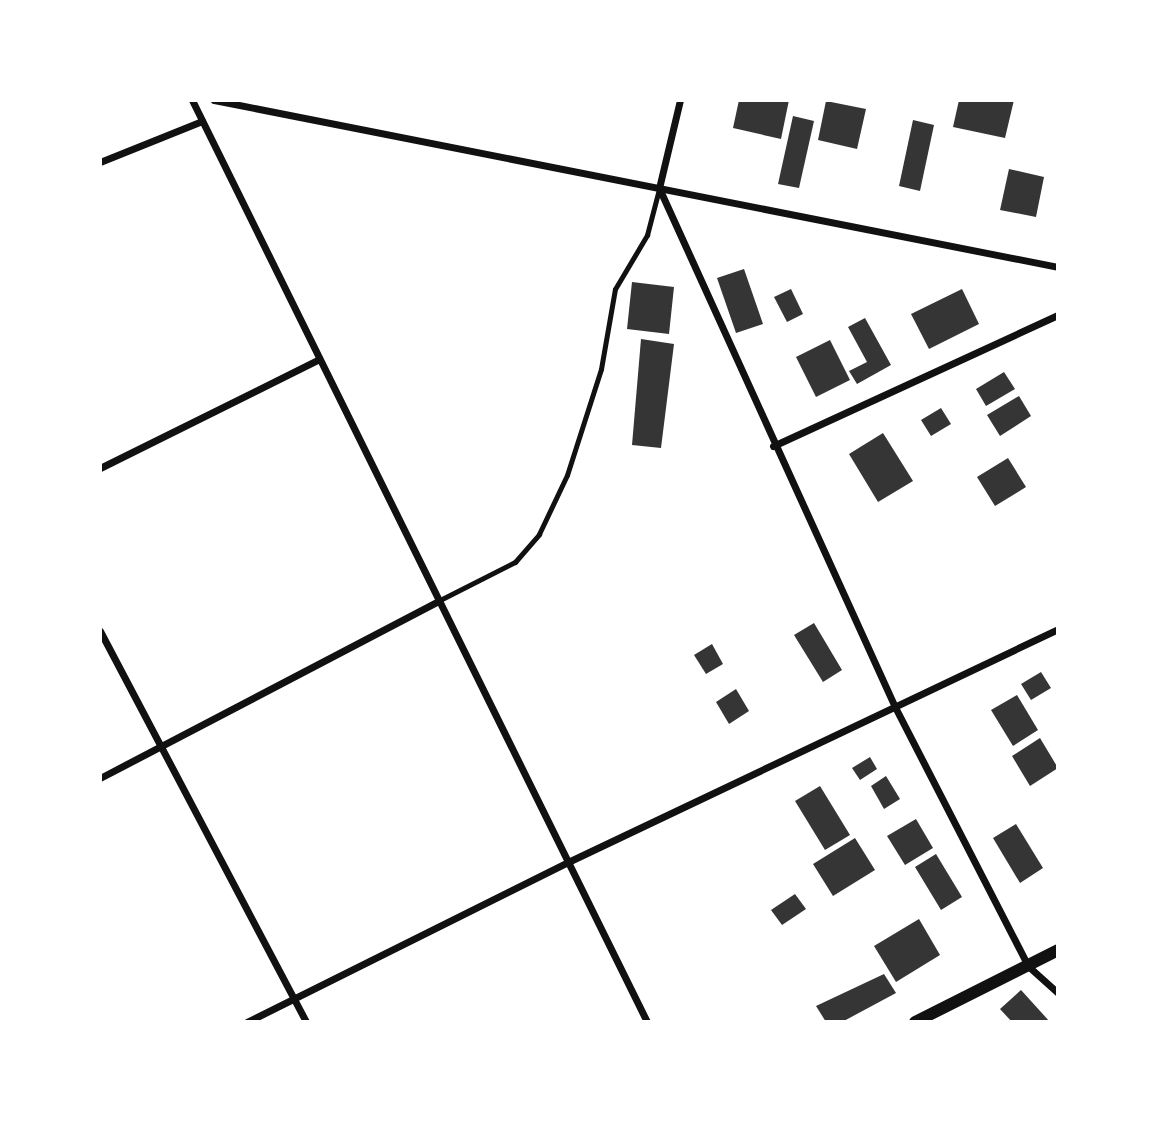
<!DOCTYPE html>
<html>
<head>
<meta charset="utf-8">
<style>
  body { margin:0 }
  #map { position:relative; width:1158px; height:1122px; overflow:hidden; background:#fff; font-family:Arial,sans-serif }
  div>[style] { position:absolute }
  .building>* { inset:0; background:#353535 }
  .service>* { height:5px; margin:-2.5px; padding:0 2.5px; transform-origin:2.5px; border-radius:2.5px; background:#111 }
  .minor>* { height:7px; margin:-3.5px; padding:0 3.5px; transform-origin:3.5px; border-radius:3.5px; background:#111 }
  .tertiary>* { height:12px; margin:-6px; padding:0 6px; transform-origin:6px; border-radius:6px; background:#111 }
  span { translate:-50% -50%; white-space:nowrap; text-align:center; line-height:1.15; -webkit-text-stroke:5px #fff; paint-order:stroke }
  .frame { position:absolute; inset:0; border:102px solid #fff; pointer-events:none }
</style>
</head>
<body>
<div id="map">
  <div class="building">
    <div style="clip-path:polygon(739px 100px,789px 100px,781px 139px,733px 128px)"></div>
    <div style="clip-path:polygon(959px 100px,1014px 100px,1005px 138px,953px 127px)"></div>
    <div style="clip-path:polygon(826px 101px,866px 109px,857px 149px,818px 140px)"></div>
    <div style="clip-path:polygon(793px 116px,814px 121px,799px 188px,778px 184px)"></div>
    <div style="clip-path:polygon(913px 120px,934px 125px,920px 191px,899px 186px)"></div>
    <div style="clip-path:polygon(1009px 169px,1044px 177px,1036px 217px,1000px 210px)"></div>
    <div style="clip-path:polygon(744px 269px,763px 324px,736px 333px,717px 278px)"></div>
    <div style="clip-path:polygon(632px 282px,674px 287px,669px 334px,627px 329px)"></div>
    <div style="clip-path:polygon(791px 289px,803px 314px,787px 322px,774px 297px)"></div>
    <div style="clip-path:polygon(962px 289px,979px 324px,929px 349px,911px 314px)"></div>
    <div style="clip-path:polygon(865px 318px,891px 365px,857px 384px,849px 371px,867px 362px,848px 327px)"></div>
    <div style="clip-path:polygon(641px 339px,674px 344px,661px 448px,632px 445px)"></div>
    <div style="clip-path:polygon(830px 340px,850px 380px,816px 397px,796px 357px)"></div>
    <div style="clip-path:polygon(1004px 372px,1015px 389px,986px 406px,976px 389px)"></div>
    <div style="clip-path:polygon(1019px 396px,1031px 416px,1000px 436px,987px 415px)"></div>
    <div style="clip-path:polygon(941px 408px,951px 424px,931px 436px,921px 420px)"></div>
    <div style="clip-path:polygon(883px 433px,913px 481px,878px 502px,849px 454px)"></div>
    <div style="clip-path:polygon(1008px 458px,1026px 487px,995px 506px,977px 477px)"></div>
    <div style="clip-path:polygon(814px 623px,842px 670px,823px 682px,794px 635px)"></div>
    <div style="clip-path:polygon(712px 644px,723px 664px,706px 674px,694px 655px)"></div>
    <div style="clip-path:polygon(1041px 672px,1051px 688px,1031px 700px,1021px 684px)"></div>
    <div style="clip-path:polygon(736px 689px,749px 711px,729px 724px,716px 702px)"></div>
    <div style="clip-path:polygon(1017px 695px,1038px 730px,1013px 746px,991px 710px)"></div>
    <div style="clip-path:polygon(1040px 738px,1058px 768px,1030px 786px,1012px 756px)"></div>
    <div style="clip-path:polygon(870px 757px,877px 769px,860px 780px,852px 768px)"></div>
    <div style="clip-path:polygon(886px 776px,900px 799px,884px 809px,871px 786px)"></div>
    <div style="clip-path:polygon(820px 786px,850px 835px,825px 850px,795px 801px)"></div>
    <div style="clip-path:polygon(916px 819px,933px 848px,905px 865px,887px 836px)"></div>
    <div style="clip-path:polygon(1016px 824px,1043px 868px,1020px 883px,993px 838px)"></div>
    <div style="clip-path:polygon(855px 838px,875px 870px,833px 896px,813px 864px)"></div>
    <div style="clip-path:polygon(936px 854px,962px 897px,941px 910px,915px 867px)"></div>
    <div style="clip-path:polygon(795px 894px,806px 909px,782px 925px,771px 910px)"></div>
    <div style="clip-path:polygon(919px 919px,940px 955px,896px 982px,874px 946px)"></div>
    <div style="clip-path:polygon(884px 974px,896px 993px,842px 1022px,826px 1022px,816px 1006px)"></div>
    <div style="clip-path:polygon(1021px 990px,1050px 1022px,1012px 1022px,1000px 1009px)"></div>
  </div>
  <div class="service">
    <div style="left:436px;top:602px;width:89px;rotate:-26.9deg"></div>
    <div style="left:515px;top:562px;width:37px;rotate:-49deg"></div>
    <div style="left:539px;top:534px;width:65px;rotate:-64.6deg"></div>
    <div style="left:567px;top:475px;width:111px;rotate:-72.2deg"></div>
    <div style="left:601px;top:369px;width:81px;rotate:-80.1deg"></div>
    <div style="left:615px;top:289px;width:63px;rotate:-59.3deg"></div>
    <div style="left:647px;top:235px;width:48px;rotate:-75.4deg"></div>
  </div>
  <div class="minor">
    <div style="left:192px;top:100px;width:1028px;rotate:63.73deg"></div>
    <div style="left:214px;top:100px;width:860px;rotate:11.19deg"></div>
    <div style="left:680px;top:100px;width:90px;rotate:103.4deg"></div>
    <div style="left:659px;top:188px;width:570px;rotate:65.55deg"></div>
    <div style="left:895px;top:707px;width:291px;rotate:62.8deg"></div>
    <div style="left:1028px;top:966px;width:40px;rotate:42deg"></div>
    <div style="left:100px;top:162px;width:110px;rotate:-21.9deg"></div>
    <div style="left:773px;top:446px;width:314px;rotate:-24.7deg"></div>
    <div style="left:100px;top:468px;width:243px;rotate:-26.4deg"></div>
    <div style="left:100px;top:631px;width:442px;rotate:62.2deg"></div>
    <div style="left:100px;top:778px;width:379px;rotate:-27.6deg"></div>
    <div style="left:247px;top:1022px;width:359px;rotate:-26.5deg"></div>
    <div style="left:568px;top:862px;width:543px;rotate:-25.43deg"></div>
  </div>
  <div class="tertiary">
    <div style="left:915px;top:1022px;width:160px;rotate:-26.7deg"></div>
  </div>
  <div class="frame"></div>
</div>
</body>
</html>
